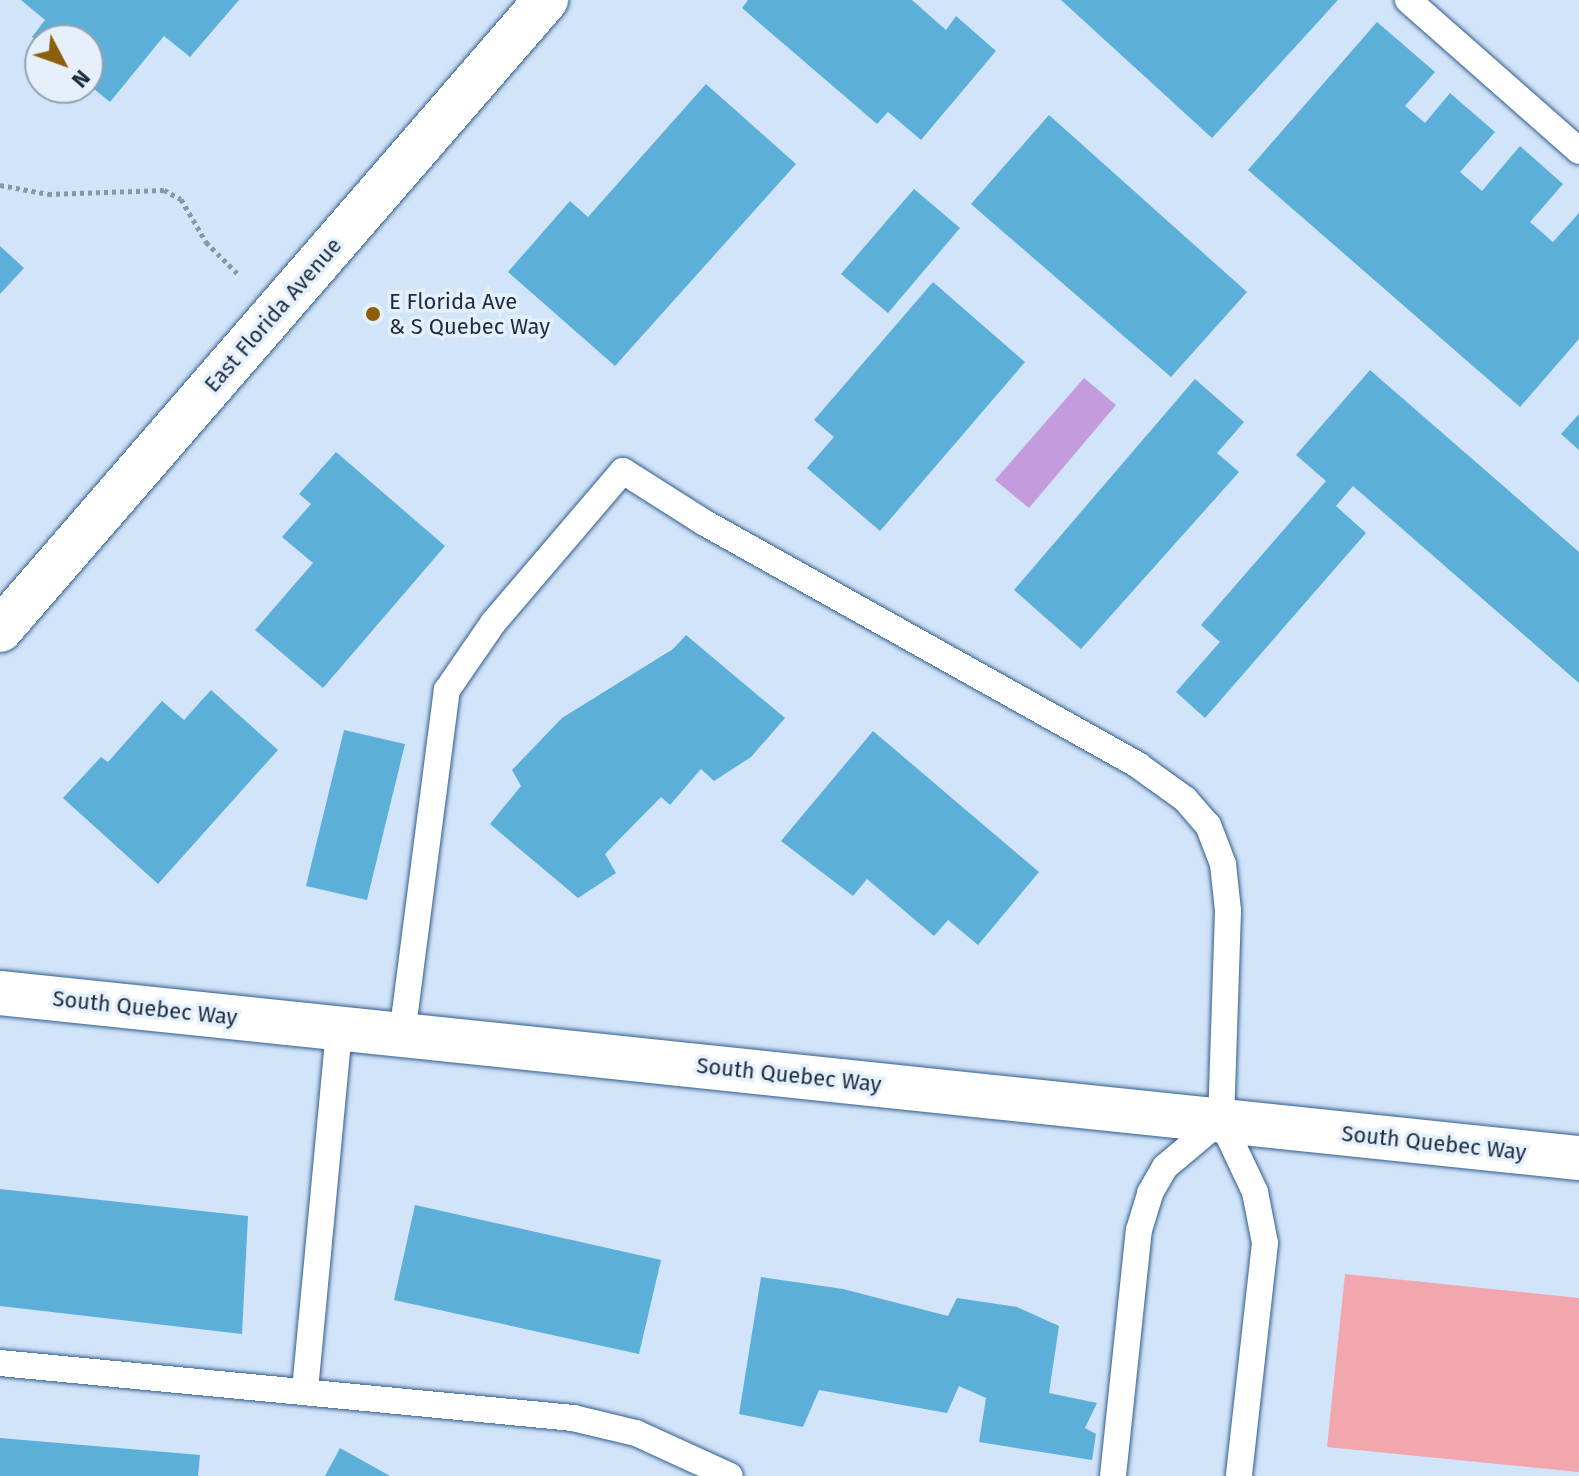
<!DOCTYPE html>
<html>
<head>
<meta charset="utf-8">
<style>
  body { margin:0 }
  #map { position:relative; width:1579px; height:1476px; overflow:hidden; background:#d1e4f9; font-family:"Fira Sans",sans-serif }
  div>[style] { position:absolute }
  .green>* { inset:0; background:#f2a7af }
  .water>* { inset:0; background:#c49cdd }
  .building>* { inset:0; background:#5cafd8 }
  .path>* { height:5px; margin-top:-2.5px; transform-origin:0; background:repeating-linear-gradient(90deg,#8597ac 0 4px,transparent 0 8px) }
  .roads { filter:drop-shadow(0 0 2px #325d8c) drop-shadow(0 0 2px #325d8c) }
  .service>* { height:26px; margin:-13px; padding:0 13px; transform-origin:13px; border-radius:13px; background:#fff }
  .tertiary>* { height:44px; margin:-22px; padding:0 22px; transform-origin:22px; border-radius:22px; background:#fff }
  .dots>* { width:22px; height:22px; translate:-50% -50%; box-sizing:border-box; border:4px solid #e6f0fb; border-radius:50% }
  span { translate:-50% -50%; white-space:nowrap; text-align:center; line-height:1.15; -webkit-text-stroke:7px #e6f0fb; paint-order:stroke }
  .poi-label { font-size:22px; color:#1b2d42 }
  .left { translate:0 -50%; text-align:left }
  .street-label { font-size:22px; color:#1b2d42 }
  .north { position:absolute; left:24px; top:24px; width:80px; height:80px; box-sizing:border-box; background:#e6f0fb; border:2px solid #95a2b1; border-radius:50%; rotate:131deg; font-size:22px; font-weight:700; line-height:32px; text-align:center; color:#1b2d42 }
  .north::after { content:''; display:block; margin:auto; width:28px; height:36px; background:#8f5e0c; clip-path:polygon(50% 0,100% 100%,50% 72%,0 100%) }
</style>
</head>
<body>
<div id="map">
  <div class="green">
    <div style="clip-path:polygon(1345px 1274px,1579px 1298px,1579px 1472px,1327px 1447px)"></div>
  </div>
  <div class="water">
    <div style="clip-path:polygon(1084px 378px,1116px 405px,1029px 508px,995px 480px)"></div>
  </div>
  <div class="building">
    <div style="clip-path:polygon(21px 0,239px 0,190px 57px,164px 36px,110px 102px,88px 84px,88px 40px,40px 44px,32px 37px,45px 20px)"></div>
    <div style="clip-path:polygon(748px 0,912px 0,946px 30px,956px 16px,996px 51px,921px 140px,888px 112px,877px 124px,742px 8px)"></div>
    <div style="clip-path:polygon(1061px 0,1338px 0,1212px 138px)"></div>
    <div style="clip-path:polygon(1377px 22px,1435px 72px,1405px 106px,1425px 123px,1450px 93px,1495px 132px,1460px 172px,1482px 191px,1520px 146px,1563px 184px,1530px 222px,1553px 242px,1579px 213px,1579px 339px,1520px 407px,1248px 170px)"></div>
    <div style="clip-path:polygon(706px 84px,796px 164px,615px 366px,508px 272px,570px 201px,588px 217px)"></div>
    <div style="clip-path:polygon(1049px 115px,1247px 292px,1171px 377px,971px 204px)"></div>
    <div style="clip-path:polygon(914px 189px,960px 228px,888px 313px,841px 274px)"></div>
    <div style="clip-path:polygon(0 246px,24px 268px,0 294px)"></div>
    <div style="clip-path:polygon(933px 282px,1025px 362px,880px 531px,807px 468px,834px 437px,814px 420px)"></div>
    <div style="clip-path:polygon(1370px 370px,1579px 552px,1579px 683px,1353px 486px,1336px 506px,1366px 533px,1205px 718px,1176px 692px,1220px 642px,1201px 625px,1326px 481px,1296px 455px)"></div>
    <div style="clip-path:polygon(1195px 379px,1244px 422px,1217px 453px,1239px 472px,1081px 649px,1014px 590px)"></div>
    <div style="clip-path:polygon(1579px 414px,1579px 450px,1561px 434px)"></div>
    <div style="clip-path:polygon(336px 452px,445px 546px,323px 688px,255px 630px,313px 563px,282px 537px,311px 504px,299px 494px)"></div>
    <div style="clip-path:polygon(686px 635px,785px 718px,751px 757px,714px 781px,701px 769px,670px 805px,661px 797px,605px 854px,616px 873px,578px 898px,490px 824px,521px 786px,512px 770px,562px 718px,673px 649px)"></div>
    <div style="clip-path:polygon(211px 690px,278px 750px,158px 884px,63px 798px,101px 757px,108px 762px,162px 701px,184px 720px)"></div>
    <div style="clip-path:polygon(344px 730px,405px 744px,367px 900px,306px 886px)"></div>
    <div style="clip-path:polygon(873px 731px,1039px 872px,978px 945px,948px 920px,934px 936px,867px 879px,853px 896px,781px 841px)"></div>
    <div style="clip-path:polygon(0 1189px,248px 1216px,242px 1334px,0 1306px)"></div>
    <div style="clip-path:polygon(415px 1205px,661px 1260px,639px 1354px,394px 1300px)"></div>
    <div style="clip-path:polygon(761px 1277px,843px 1289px,948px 1316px,957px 1298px,1017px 1307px,1059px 1326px,1049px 1393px,1097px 1403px,1085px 1428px,1096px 1434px,1092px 1460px,979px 1442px,986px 1398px,959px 1386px,947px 1413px,819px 1390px,803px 1427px,739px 1414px)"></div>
    <div style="clip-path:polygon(0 1438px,200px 1455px,198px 1476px,0 1476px)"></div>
    <div style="clip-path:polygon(340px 1448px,390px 1476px,325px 1476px)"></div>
  </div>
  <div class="path">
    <div style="left:0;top:185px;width:49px;rotate:10.6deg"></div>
    <div style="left:48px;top:194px;width:116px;rotate:-2deg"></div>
    <div style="left:164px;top:190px;width:19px;rotate:28deg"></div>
    <div style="left:181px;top:199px;width:50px;rotate:59.8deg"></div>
    <div style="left:206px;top:242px;width:48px;rotate:45deg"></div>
  </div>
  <div class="roads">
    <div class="service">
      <div style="left:1408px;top:0;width:228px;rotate:41.4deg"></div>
      <div style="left:402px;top:1035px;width:348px;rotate:-82.6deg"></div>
      <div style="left:447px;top:690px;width:81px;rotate:-55.5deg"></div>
      <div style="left:493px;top:623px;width:200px;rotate:-49.5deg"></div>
      <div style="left:623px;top:471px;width:97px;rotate:32.4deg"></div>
      <div style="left:705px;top:523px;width:497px;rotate:29.2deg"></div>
      <div style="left:1139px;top:766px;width:57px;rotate:35.7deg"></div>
      <div style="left:1185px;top:799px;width:35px;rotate:49deg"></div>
      <div style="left:1208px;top:825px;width:42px;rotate:69deg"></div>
      <div style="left:1223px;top:864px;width:47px;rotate:83.9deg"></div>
      <div style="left:1228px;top:911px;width:209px;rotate:91.9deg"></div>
      <div style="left:1221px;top:1120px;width:80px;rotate:64.7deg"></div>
      <div style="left:1255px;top:1192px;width:52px;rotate:78.9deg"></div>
      <div style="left:1265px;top:1243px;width:234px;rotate:96.4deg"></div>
      <div style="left:0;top:1363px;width:576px;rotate:5.48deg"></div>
      <div style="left:573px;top:1418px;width:65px;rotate:13.4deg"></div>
      <div style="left:636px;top:1433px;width:103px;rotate:24.6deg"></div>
      <div style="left:305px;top:1390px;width:363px;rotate:-84.6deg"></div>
      <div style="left:1113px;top:1476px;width:247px;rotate:-84deg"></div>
      <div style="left:1139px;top:1230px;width:39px;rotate:-73deg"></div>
      <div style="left:1150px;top:1193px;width:30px;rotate:-60deg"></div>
      <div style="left:1165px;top:1167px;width:73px;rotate:-40deg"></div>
    </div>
    <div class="tertiary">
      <div style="left:0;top:630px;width:834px;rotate:-49.09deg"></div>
      <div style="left:0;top:993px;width:1588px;rotate:5.97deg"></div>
    </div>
  </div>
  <div class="dots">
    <div style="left:373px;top:314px;background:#8f5e0c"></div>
  </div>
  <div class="poi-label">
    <span class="left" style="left:389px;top:314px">E Florida Ave<br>&amp; S Quebec Way</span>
  </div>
  <div class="street-label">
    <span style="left:273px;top:315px;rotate:-49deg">East Florida Avenue</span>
    <span style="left:145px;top:1008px;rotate:6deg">South Quebec Way</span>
    <span style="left:789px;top:1075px;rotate:6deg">South Quebec Way</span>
    <span style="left:1434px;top:1143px;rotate:6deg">South Quebec Way</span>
  </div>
  <div class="north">N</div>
</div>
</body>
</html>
